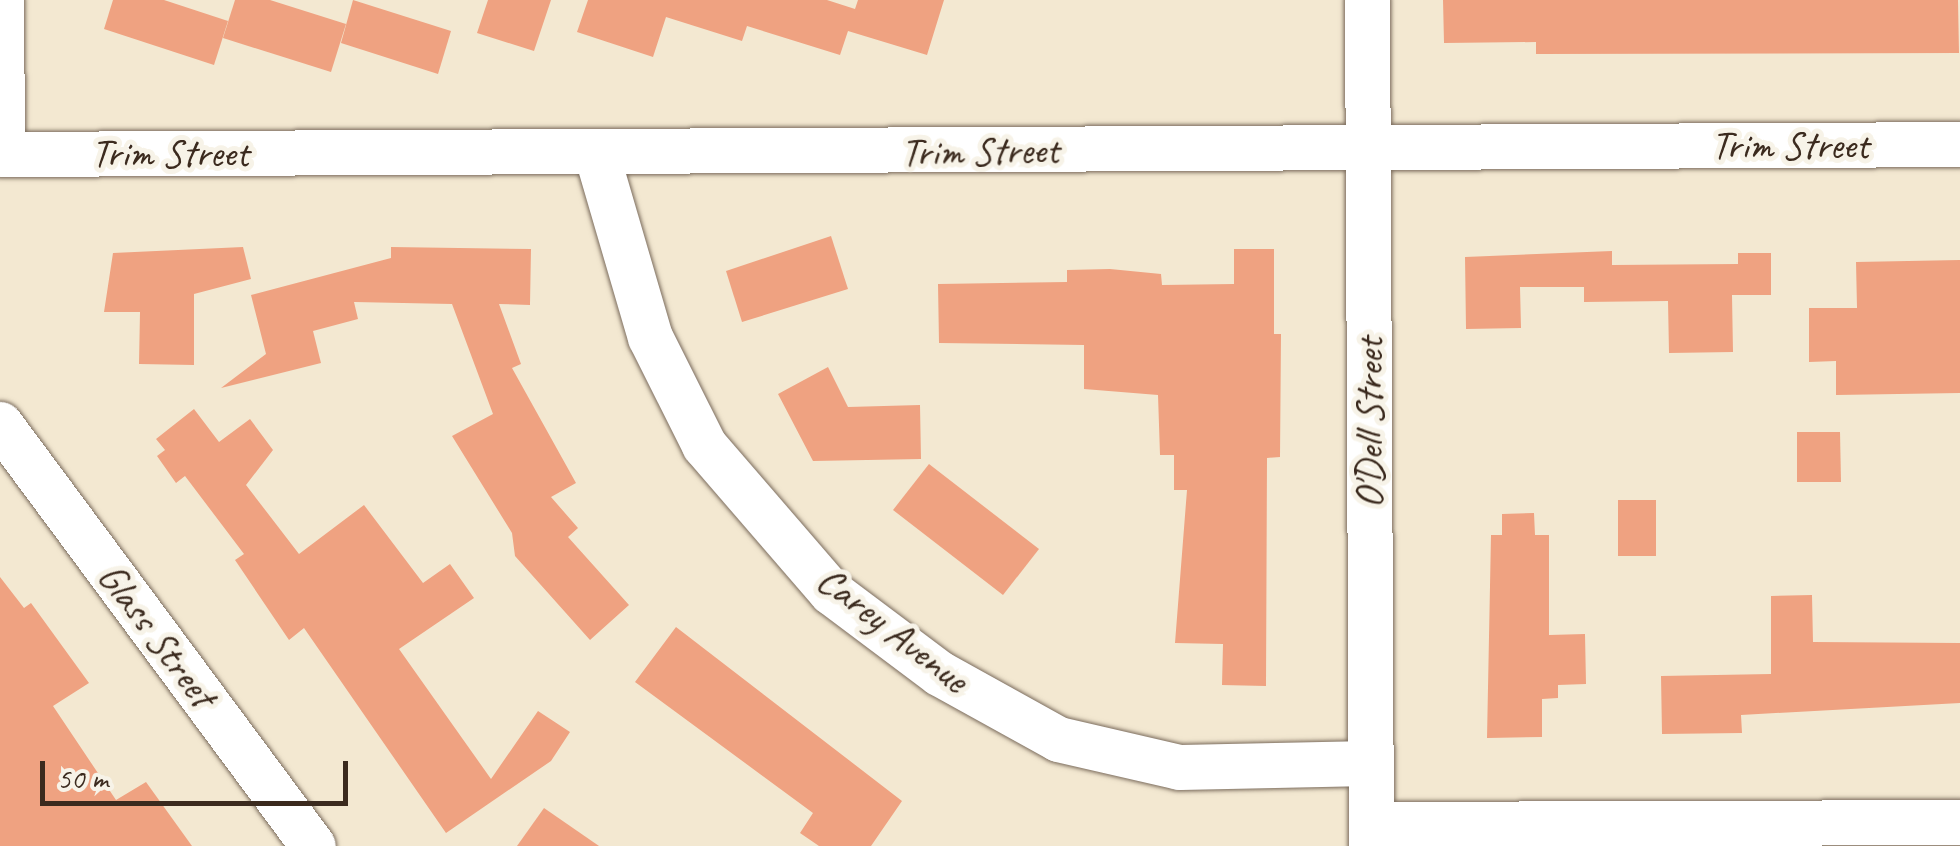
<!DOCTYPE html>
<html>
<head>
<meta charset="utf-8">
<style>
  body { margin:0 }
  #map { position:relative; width:1960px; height:846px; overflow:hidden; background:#f3e8d1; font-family:Caveat,sans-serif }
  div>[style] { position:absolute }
  .building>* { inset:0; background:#efa281 }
  .roads { filter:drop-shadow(0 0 2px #7b6c5d) drop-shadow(0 0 2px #7b6c5d) }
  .minor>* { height:45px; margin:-22.5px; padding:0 22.5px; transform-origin:22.5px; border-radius:22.5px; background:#fff }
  span { translate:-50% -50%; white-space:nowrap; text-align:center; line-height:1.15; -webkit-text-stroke:10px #f7f3e8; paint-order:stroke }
  .street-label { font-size:40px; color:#3b2a1e }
  .scale { position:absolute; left:40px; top:761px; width:308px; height:45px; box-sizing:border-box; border:5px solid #3b2a1e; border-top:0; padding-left:12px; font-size:30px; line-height:35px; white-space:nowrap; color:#3b2a1e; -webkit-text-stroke:8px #f7f3e8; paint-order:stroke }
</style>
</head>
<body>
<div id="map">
  <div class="building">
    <div style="clip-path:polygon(113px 0,164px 0,228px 21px,214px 65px,104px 29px)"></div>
    <div style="clip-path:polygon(235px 0,270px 0,346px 24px,331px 72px,223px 38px)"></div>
    <div style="clip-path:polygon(353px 0,451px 31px,438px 74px,341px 43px)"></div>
    <div style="clip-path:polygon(488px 0,551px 0,534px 51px,477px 33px)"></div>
    <div style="clip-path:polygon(588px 0,827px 0,855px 9px,858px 0,944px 0,927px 55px,848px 31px,840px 55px,747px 26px,742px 41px,666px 17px,653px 57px,577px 32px)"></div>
    <div style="clip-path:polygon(1443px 0,1958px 0,1959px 53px,1536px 54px,1536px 42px,1444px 43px)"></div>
    <div style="clip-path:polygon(831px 236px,848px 289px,742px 322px,726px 271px)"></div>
    <div style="clip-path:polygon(243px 247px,251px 279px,194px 294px,194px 365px,139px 364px,140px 312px,104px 312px,113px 253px)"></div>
    <div style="clip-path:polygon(391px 247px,531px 249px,530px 305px,499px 304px,521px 364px,512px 368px,576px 483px,551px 497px,578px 528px,568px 537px,629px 605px,590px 640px,515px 556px,512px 533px,452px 436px,493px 414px,452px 304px,354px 302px,358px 319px,313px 331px,321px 363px,221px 388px,266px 354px,251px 295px,391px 258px)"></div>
    <div style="clip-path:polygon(1234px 249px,1274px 249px,1274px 334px,1281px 334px,1280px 457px,1267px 458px,1266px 686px,1222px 685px,1223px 644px,1175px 643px,1187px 490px,1174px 490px,1174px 455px,1160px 455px,1158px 395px,1084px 389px,1084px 345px,939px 343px,938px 284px,1067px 282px,1067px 270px,1110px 269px,1161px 274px,1162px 285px,1234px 284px)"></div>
    <div style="clip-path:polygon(1612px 251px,1612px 265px,1738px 264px,1738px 253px,1771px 253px,1771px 295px,1732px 295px,1733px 352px,1669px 353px,1668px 301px,1584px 302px,1584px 287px,1520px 287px,1521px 328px,1466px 329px,1465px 257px)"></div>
    <div style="clip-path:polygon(1960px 260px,1960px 393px,1836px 395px,1836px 361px,1809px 362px,1809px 308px,1857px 308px,1856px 262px)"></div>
    <div style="clip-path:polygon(828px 367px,848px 407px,920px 405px,921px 459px,813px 461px,778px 394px)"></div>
    <div style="clip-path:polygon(194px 409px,219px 442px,250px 419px,273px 450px,246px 485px,299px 554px,364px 505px,423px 583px,450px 564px,474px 598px,399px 649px,491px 779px,538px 711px,570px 732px,551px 761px,446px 833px,304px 628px,289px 640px,235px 560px,244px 554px,185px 476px,176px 483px,157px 456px,165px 450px,156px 439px)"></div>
    <div style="clip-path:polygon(1797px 432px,1840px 432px,1841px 482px,1797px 482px)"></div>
    <div style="clip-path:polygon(929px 464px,1039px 549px,1003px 595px,893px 510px)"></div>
    <div style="clip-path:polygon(1618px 500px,1656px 500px,1656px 556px,1618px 556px)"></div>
    <div style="clip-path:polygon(1534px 513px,1535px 535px,1549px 535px,1549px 635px,1585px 634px,1586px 684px,1558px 685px,1558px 698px,1542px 699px,1542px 737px,1487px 738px,1491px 535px,1502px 535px,1502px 514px)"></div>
    <div style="clip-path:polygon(0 577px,24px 608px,31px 603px,89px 683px,53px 706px,116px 800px,146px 782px,192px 846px,0 846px)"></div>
    <div style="clip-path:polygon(1812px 595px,1813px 642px,1960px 643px,1960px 703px,1741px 715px,1742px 733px,1662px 734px,1661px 676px,1771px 674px,1771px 596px)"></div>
    <div style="clip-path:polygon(676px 627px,902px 801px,871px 846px,819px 846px,800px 833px,813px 813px,635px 682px)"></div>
    <div style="clip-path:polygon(544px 808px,599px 846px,517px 846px)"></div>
  </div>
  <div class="roads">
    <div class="minor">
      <div style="left:1px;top:0;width:153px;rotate:89.6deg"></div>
      <div style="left:1367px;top:0;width:846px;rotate:89.73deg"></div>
      <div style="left:0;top:154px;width:1960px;rotate:-0.29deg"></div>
      <div style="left:597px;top:156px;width:189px;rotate:73.7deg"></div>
      <div style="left:650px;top:337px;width:121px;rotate:63.4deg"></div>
      <div style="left:704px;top:445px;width:194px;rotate:49.2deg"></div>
      <div style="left:831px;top:592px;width:135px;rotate:36.9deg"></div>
      <div style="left:939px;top:673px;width:136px;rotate:29deg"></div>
      <div style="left:1058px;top:739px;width:124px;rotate:13deg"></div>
      <div style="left:1179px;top:767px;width:191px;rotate:-1.2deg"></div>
      <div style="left:0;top:424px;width:525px;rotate:53.44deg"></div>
      <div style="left:1371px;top:824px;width:589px;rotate:-0.19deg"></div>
    </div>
  </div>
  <div class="street-label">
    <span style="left:1790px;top:145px">Trim Street</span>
    <span style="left:980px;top:151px;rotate:-1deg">Trim Street</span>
    <span style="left:170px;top:153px">Trim Street</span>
    <span style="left:1369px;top:423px;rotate:-90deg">O'Dell Street</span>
    <span style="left:893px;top:629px;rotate:38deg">Carey Avenue</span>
    <span style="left:157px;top:635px;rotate:53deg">Glass Street</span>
  </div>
  <div class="scale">50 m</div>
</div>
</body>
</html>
